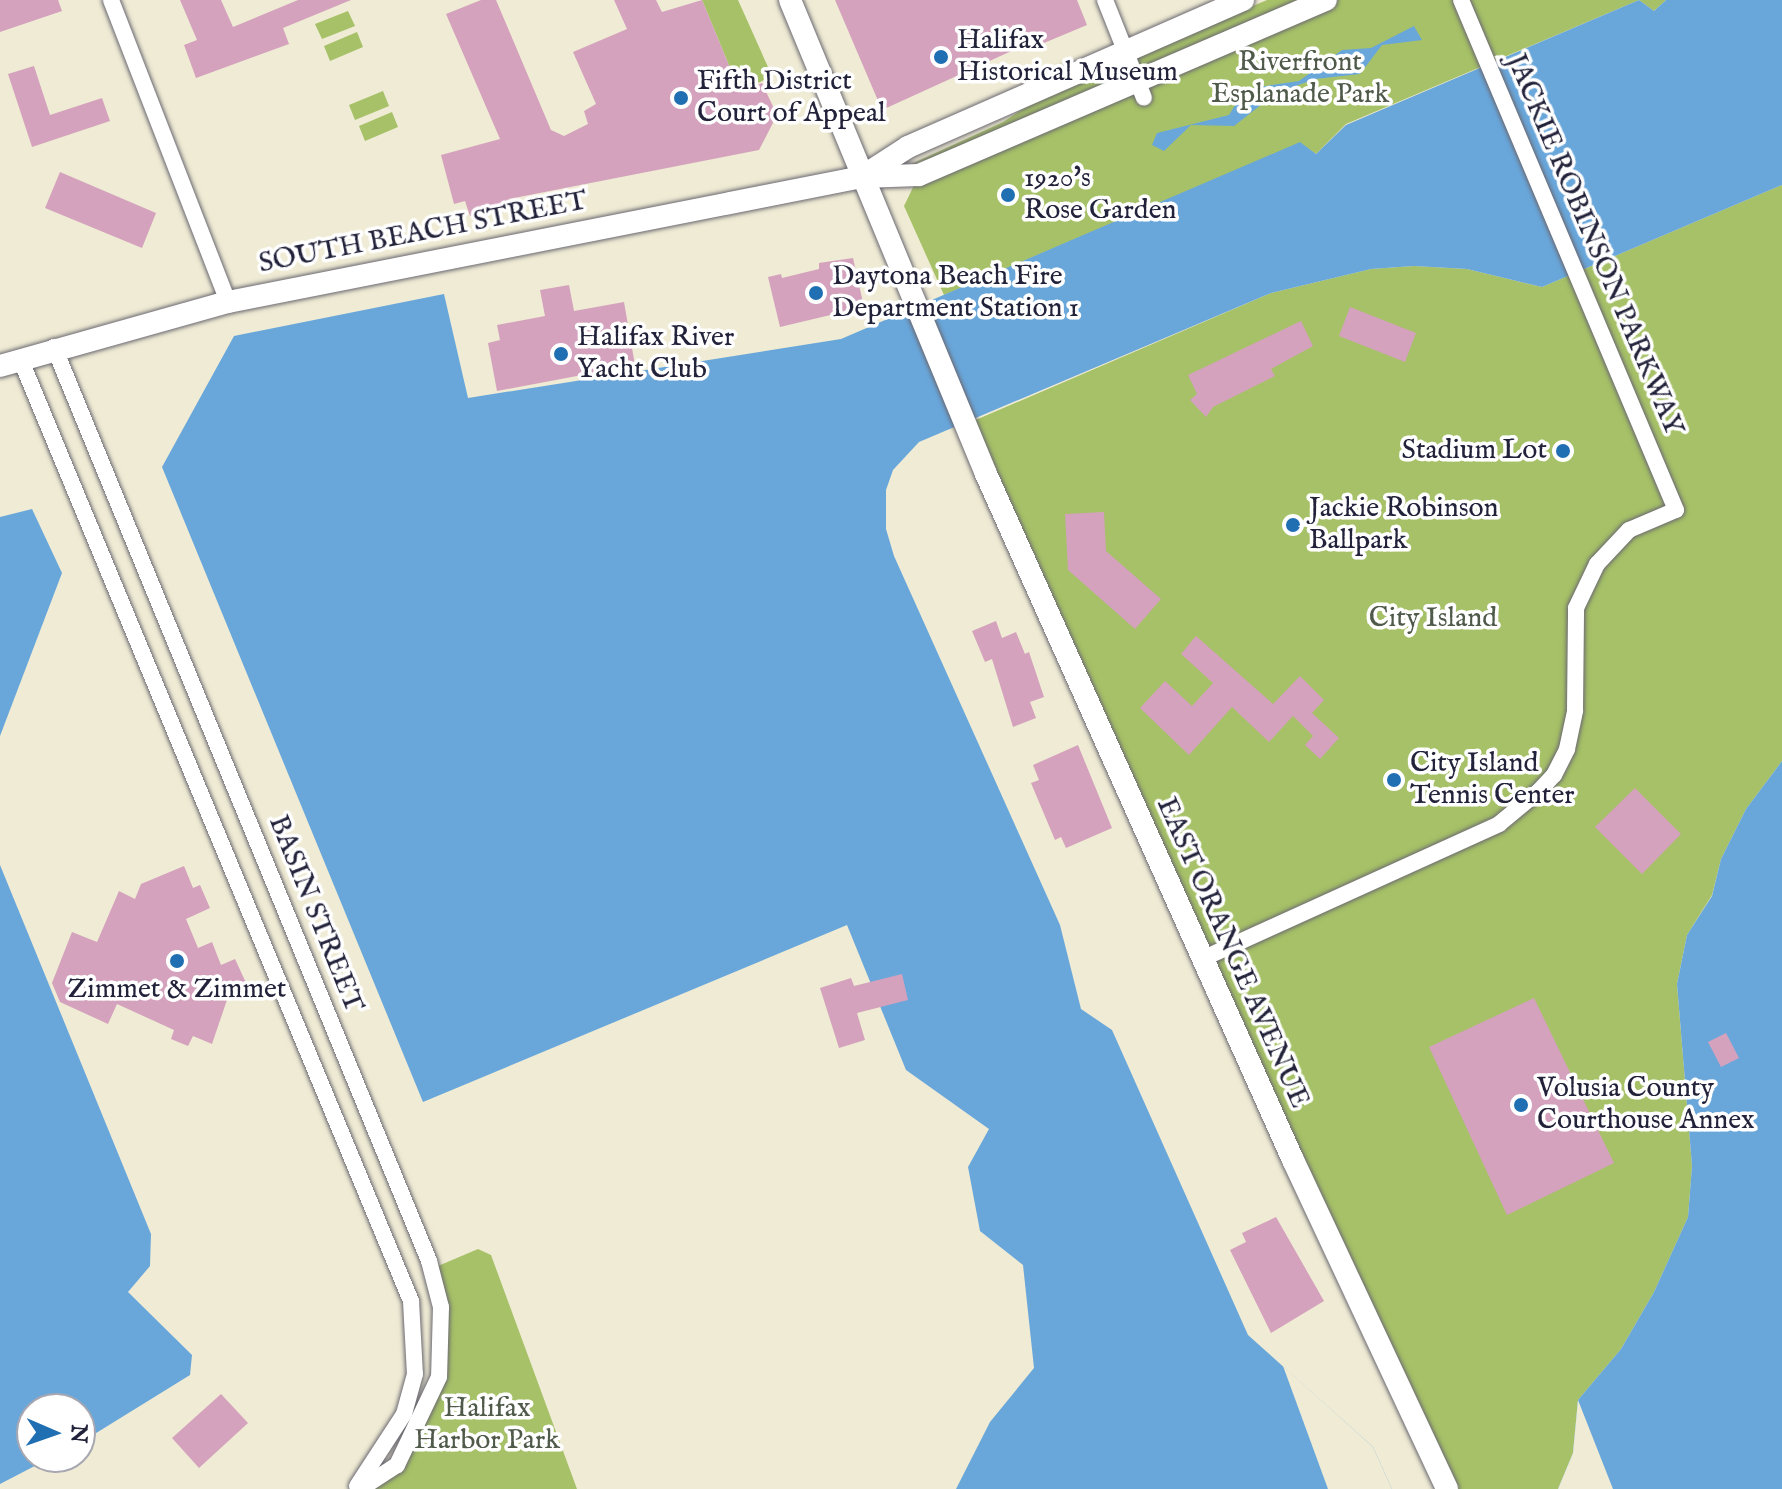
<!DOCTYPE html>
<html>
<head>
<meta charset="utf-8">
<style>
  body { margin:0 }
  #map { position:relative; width:1782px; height:1489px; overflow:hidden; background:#efebd4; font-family:"IM FELL English",serif }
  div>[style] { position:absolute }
  .green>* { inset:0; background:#a6c167 }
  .water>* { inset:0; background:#69a7db }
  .pier>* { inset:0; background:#efebd4 }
  .building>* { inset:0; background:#d4a2bd }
  .roads { filter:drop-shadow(0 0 2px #6a6871) drop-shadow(0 0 2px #6a6871) }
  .street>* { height:16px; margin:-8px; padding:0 8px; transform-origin:8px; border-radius:8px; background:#fff }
  .secondary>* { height:22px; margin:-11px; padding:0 11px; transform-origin:11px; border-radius:11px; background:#fff }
  .dots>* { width:22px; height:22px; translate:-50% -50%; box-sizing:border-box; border:4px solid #fff; border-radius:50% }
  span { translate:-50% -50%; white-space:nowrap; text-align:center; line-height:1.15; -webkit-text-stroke:7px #fff; paint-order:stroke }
  .poi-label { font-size:28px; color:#22223b }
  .left { translate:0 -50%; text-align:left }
  .right { translate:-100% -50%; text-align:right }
  .park-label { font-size:28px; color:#505a4a }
  .street-label { font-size:28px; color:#22223b }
  .north { position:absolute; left:16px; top:1393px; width:80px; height:80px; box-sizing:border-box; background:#fff; border:2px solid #a7a7b1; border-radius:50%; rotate:92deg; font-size:22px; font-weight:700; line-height:32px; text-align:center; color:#22223b }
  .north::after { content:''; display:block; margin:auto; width:28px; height:36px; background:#1f6fb2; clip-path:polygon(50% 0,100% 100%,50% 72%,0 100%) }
</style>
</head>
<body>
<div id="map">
  <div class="green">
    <div style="clip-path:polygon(702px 0,738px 0,772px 76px,740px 92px)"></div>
    <div style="clip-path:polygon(1267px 0,1302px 0,976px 142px,905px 167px,1003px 122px,1049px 92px)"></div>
    <div style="clip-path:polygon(1326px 0,1666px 0,1654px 11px,1639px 0,1346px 124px,1316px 154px,1300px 143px,944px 295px,904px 206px,919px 175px)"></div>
    <div style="clip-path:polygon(348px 11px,355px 26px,322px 39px,315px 24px)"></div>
    <div style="clip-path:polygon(357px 32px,363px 47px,330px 61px,324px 46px)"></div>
    <div style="clip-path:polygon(383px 91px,389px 106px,355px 120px,349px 105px)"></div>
    <div style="clip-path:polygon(392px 112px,398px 127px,365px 141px,359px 126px)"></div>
    <div style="clip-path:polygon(1782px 185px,1782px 761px,1746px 809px,1721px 859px,1712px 895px,1687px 935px,1677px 984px,1692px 1166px,1688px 1217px,1654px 1292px,1621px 1349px,1578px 1400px,1573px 1453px,1558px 1489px,1454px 1489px,964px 425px,1271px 293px,1371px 269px,1414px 266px,1467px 269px,1542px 287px)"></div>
    <div style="clip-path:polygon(478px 1249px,491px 1255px,577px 1489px,360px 1489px,397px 1465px,439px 1377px,431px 1269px)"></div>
  </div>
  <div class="water">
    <div style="clip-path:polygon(1639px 0,1654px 11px,1666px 0,1782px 0,1782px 185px,1542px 287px,1467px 269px,1414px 266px,1371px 269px,1271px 293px,919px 442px,893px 470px,886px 490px,886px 529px,894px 556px,1060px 925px,1081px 1009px,1112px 1030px,1248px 1335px,1373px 1447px,1392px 1489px,956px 1489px,990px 1422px,1034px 1368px,1023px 1265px,980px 1231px,968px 1167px,989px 1129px,906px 1070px,847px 925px,423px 1102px,162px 467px,234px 336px,444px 294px,468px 398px,841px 339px,1300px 142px,1316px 154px,1346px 125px)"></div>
    <div style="clip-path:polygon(1414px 26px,1422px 40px,1382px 45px,1360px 74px,1315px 79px,1276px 93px,1234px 126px,1191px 125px,1164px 151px,1152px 145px,1157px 133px,1229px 115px,1245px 89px,1299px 81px,1342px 50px,1371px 48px)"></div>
    <div style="clip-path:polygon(32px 509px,62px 573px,0 736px,0 517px)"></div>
    <div style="clip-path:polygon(1782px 761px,1782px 1489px,1558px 1489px,1573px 1453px,1578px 1400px,1621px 1349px,1654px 1292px,1688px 1217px,1692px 1166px,1677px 984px,1687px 935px,1712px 896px,1721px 859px,1746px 809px)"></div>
    <div style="clip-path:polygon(0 865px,151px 1234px,150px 1266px,128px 1292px,192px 1355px,190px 1375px,80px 1443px,80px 1409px,32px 1409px,32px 1457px,52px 1457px,0 1484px)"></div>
  </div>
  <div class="pier">
    <div style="clip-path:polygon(1283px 1366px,1373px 1447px,1392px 1489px,1328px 1489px)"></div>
    <div style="clip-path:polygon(1578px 1400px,1613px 1489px,1558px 1489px,1573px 1453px)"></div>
  </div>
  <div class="building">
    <div style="clip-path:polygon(0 0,58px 0,62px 11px,0 32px)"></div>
    <div style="clip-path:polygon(180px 0,221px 0,233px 27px,298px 0,351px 0,283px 28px,289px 44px,196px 78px,184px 45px,197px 40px)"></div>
    <div style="clip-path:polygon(481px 0,496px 0,551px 130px,564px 136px,588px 124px,584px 111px,596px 104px,573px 52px,627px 29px,614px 0,656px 0,662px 12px,702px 0,740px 92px,762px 83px,777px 115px,759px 150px,509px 199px,511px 205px,470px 216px,465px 201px,454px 204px,441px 155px,500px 139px,446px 14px)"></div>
    <div style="clip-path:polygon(835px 0,1077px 0,1087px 25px,1032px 48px,1029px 43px,882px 110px)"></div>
    <div style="clip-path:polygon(34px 66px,50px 115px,102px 98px,110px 121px,32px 147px,8px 74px)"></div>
    <div style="clip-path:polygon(60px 172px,156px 213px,142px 248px,45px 208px)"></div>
    <div style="clip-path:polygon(853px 258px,864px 307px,780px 327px,768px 277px,781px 274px,782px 278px,819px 269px,819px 263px)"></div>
    <div style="clip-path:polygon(569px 285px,574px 311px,624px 302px,635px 365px,497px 391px,488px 343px,500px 340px,497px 325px,545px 316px,540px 290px)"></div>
    <div style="clip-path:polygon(1350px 307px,1416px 333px,1405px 362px,1339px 336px)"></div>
    <div style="clip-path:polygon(1301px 321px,1313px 346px,1271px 369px,1275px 376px,1213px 407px,1206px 417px,1190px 400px,1197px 394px,1188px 375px)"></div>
    <div style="clip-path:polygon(1104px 512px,1106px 551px,1161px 599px,1135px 629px,1068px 570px,1065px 514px)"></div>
    <div style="clip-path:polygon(996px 621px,1002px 638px,1016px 632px,1025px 654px,1029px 652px,1044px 697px,1030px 702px,1036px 718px,1013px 727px,992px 659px,985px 662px,972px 631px)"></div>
    <div style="clip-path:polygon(1196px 636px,1273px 704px,1300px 676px,1324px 700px,1312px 713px,1339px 738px,1320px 759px,1305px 745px,1313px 736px,1293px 716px,1269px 742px,1232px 707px,1189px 755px,1140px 708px,1165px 681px,1192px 706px,1213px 683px,1181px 654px)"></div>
    <div style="clip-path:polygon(1078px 745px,1112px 828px,1066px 848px,1061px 837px,1055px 840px,1031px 783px,1039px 780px,1033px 765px)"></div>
    <div style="clip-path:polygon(1635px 788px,1681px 834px,1642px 874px,1595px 827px)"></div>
    <div style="clip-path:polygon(184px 866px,193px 888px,200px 885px,210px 908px,186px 919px,198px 948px,212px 942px,221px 965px,235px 959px,247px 985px,229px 994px,212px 1044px,193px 1036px,188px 1046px,171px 1039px,174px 1030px,117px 1004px,108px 1024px,60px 1002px,52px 983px,72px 932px,97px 942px,119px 891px,135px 899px,141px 884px)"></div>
    <div style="clip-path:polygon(902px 974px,908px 1000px,857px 1013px,865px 1040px,839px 1048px,820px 988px,851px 978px,854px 986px)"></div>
    <div style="clip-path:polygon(1534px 998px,1614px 1163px,1507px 1215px,1429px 1047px)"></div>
    <div style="clip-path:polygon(1726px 1033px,1739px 1058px,1721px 1067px,1708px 1042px)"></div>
    <div style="clip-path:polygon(1276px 1217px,1324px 1301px,1271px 1333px,1230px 1250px,1246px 1242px,1242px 1233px)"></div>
    <div style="clip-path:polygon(221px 1394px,248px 1423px,199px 1468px,172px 1438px)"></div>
  </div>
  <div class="roads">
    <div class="street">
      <div style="left:111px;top:0;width:324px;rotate:68.8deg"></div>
      <div style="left:1105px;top:0;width:105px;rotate:68.3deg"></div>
      <div style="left:54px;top:347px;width:988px;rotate:67.69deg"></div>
      <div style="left:429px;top:1261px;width:48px;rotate:75.4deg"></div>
      <div style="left:441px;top:1307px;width:70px;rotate:91.6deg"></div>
      <div style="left:439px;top:1377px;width:98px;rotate:115.5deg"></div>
      <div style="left:397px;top:1465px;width:44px;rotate:147deg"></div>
      <div style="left:20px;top:358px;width:1021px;rotate:67.48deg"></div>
      <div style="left:411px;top:1301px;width:73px;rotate:86.9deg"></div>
      <div style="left:415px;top:1374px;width:41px;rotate:105.4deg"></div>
      <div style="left:404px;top:1414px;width:86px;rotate:123.1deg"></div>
      <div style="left:1202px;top:959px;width:326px;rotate:-24.4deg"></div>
      <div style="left:1499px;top:824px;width:52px;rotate:-39.5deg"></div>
      <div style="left:1539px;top:791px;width:22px;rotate:-47deg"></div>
      <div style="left:1554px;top:775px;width:29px;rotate:-63deg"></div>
      <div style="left:1567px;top:749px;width:40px;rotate:-78deg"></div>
      <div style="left:1575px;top:710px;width:102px;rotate:-89.4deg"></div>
      <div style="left:1576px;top:608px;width:49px;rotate:-64.5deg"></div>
      <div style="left:1597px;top:564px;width:47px;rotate:-46.7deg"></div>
      <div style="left:1629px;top:530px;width:51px;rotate:-23.1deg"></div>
      <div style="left:1676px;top:510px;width:553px;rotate:-112.86deg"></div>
    </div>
    <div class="secondary">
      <div style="left:790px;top:0;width:513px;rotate:67.53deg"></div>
      <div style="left:986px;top:474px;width:752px;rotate:65.89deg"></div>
      <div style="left:1293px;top:1160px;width:363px;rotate:64.9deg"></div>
      <div style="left:863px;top:176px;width:54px;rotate:-32.8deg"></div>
      <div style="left:908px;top:147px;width:366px;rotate:-23.7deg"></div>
      <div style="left:0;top:366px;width:237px;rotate:-15.7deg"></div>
      <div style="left:228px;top:302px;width:646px;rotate:-11.15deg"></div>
      <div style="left:862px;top:177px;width:57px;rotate:-2deg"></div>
      <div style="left:919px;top:175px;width:443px;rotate:-23.3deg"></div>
    </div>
  </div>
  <div class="dots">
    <div style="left:941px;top:57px;background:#1f6fb2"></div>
    <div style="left:681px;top:98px;background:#1f6fb2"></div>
    <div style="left:1008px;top:195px;background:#1f6fb2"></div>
    <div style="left:816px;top:293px;background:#1f6fb2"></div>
    <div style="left:561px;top:354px;background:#1f6fb2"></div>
    <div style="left:1563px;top:451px;background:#1f6fb2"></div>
    <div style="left:1293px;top:525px;background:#1f6fb2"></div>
    <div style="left:1394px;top:780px;background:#1f6fb2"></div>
    <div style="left:177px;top:961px;background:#1f6fb2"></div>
    <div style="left:1521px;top:1105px;background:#1f6fb2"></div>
  </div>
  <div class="poi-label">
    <span class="left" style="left:957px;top:57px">Halifax<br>Historical Museum</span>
    <span class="left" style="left:697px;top:98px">Fifth District<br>Court of Appeal</span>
    <span class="left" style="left:1024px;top:195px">1920's<br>Rose Garden</span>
    <span class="left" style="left:832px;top:293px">Daytona Beach Fire<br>Department Station 1</span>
    <span class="left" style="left:577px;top:354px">Halifax River<br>Yacht Club</span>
    <span class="right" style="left:1547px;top:451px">Stadium Lot</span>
    <span class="left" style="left:1309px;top:525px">Jackie Robinson<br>Ballpark</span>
    <span class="left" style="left:1410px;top:780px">City Island<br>Tennis Center</span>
    <span style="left:177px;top:990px">Zimmet &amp; Zimmet</span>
    <span class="left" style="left:1537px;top:1105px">Volusia County<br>Courthouse Annex</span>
  </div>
  <div class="park-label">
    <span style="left:1300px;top:79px">Riverfront<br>Esplanade Park</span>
    <span style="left:1433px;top:619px">City Island</span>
    <span style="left:487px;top:1425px">Halifax<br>Harbor Park</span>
  </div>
  <div class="street-label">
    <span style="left:423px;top:233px;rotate:-11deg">SOUTH BEACH STREET</span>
    <span style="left:1594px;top:245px;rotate:67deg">JACKIE ROBINSON PARKWAY</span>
    <span style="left:315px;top:914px;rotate:68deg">BASIN STREET</span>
    <span style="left:1232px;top:953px;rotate:66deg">EAST ORANGE AVENUE</span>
  </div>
  <div class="north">N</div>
</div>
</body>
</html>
